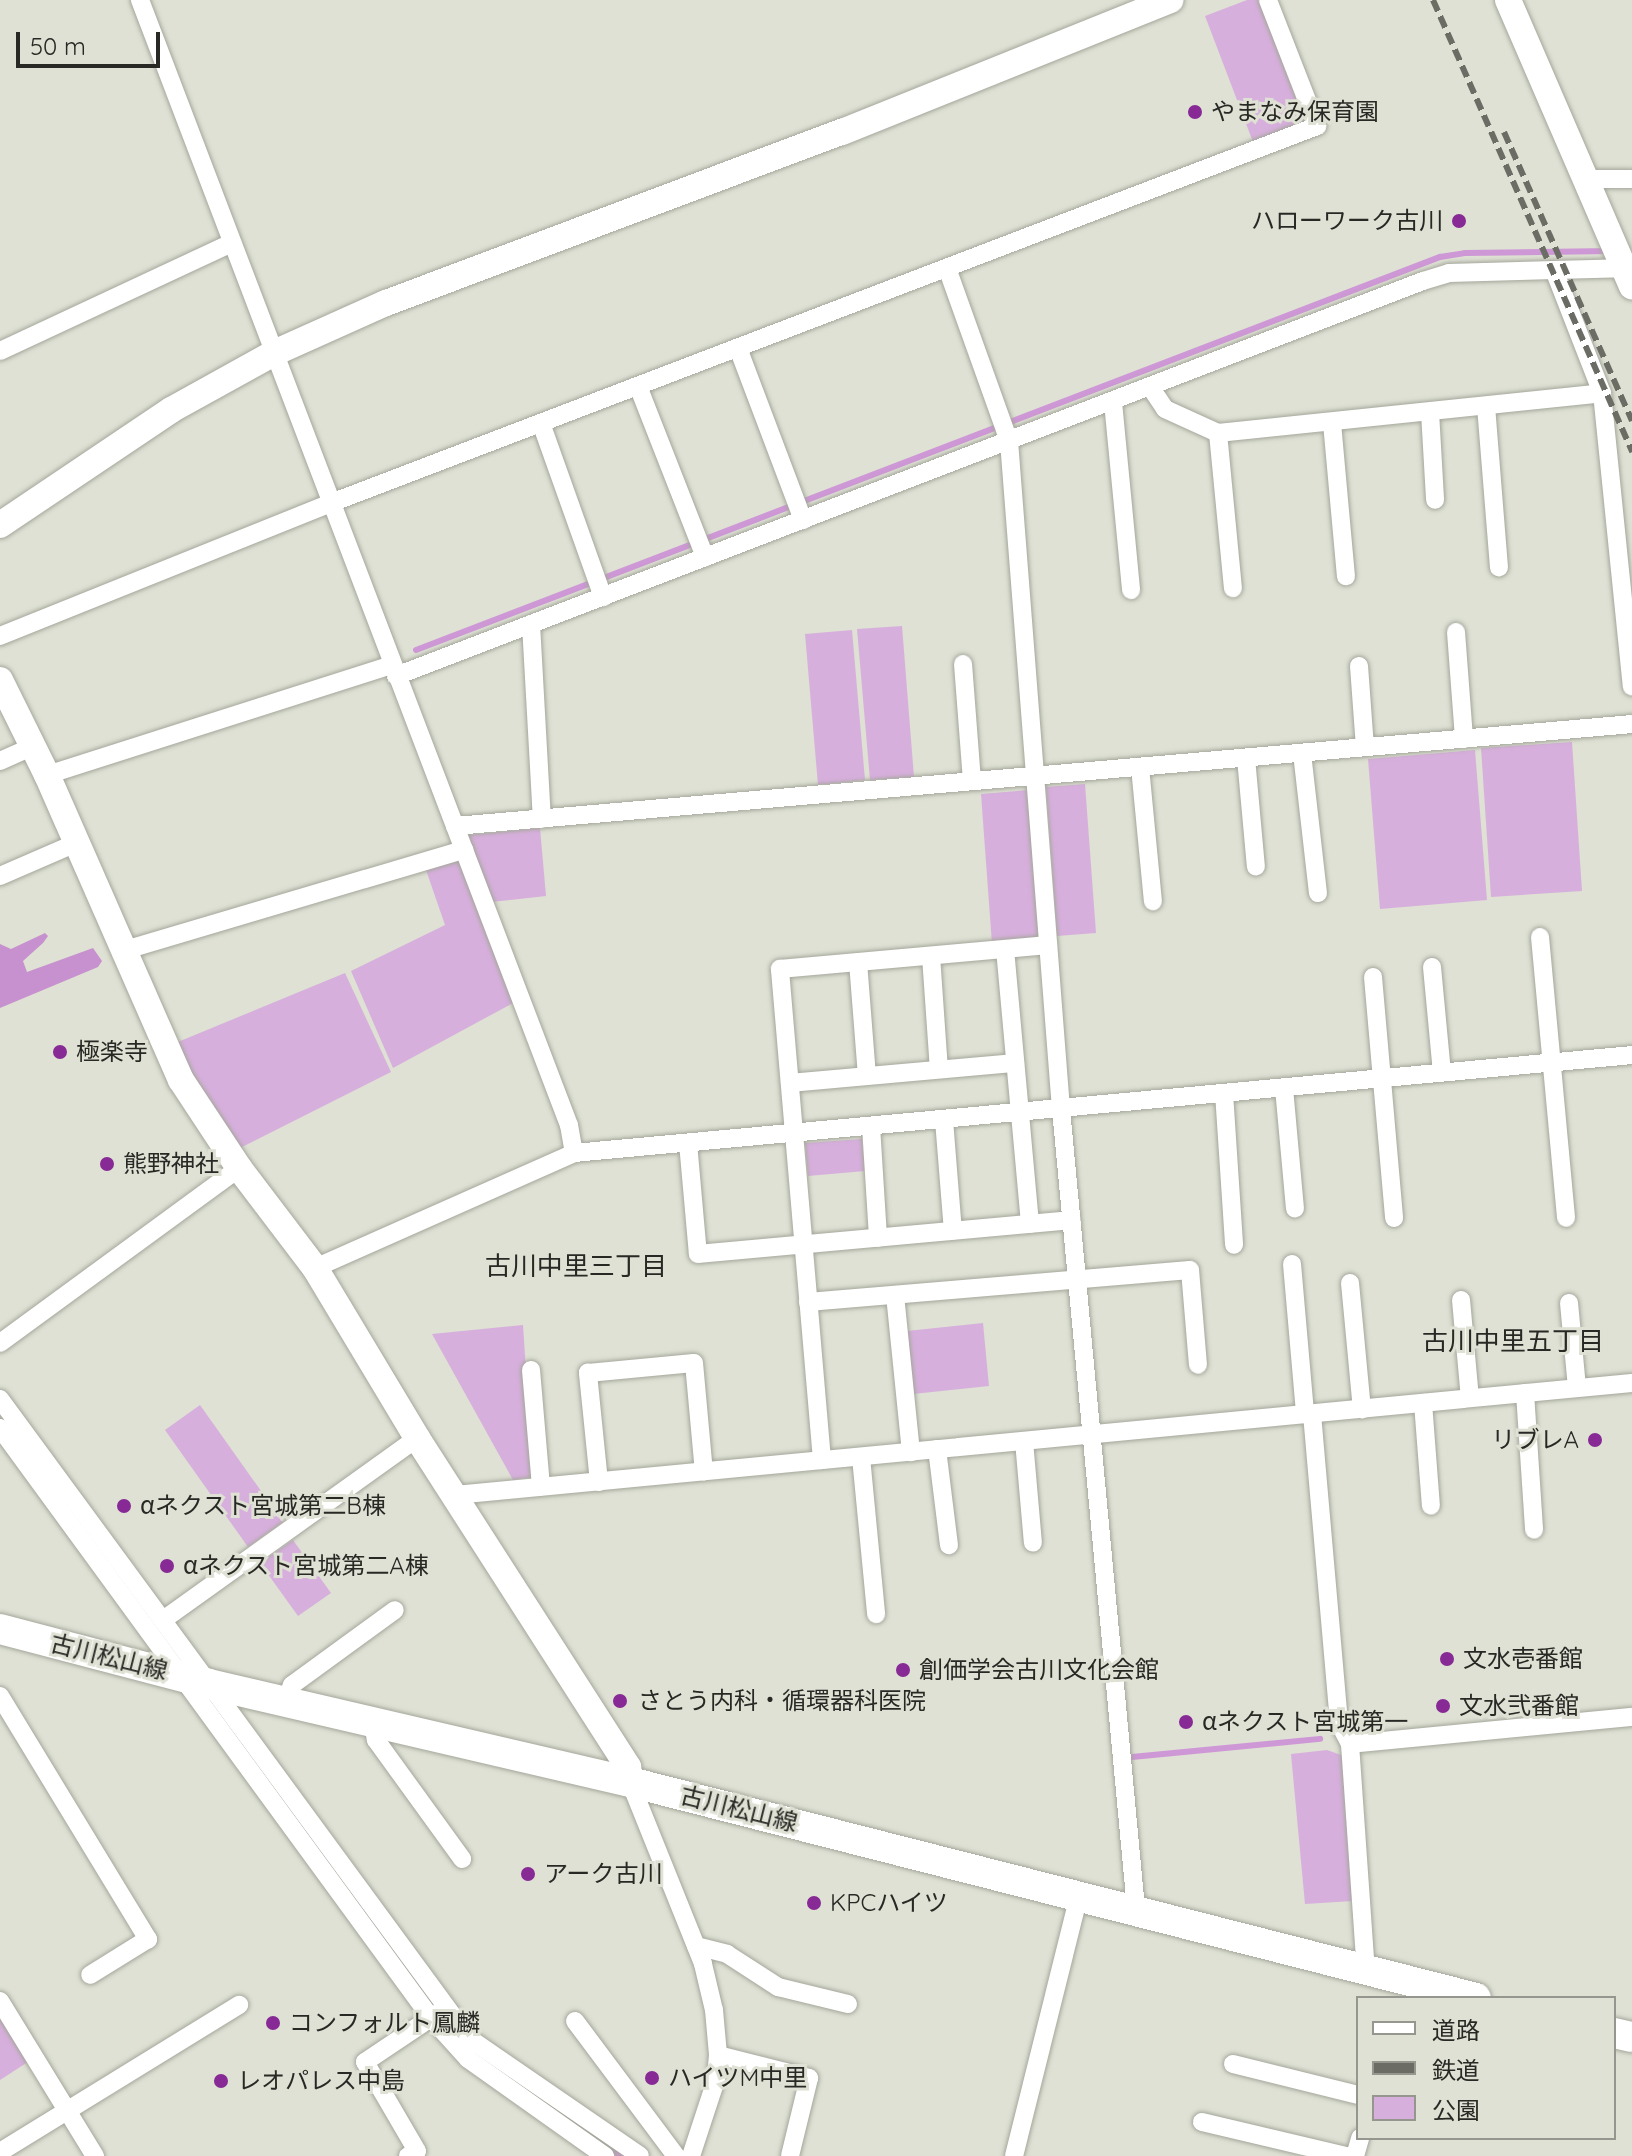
<!DOCTYPE html>
<html>
<head>
<meta charset="utf-8">
<style>
  body { margin:0 }
  #map { position:relative; width:1632px; height:2156px; overflow:hidden; background:#dee1d4; font-family:Quicksand,"Noto Sans JP",sans-serif }
  div>[style] { position:absolute }
  .green>* { inset:0; background:#d7afdd }
  .forest>* { inset:0; background:#c790cf }
  .stream>* { height:6px; margin:-3px; padding:0 3px; transform-origin:3px; border-radius:3px; background:#ce97d6 }
  .roads { filter:drop-shadow(0 0 2px #a4a79b) drop-shadow(0 0 2px #a4a79b) }
  .street>* { height:18px; margin:-9px; padding:0 9px; transform-origin:9px; border-radius:9px; background:#fff }
  .secondary>* { height:26px; margin:-13px; padding:0 13px; transform-origin:13px; border-radius:13px; background:#fff }
  .primary>* { height:30px; margin:-15px; padding:0 15px; transform-origin:15px; border-radius:15px; background:#fff }
  .rail>* { height:6px; margin-top:-3px; transform-origin:0; background:repeating-linear-gradient(90deg,#6b6d65 0 12px,transparent 0 18px) }
  .dots>* { width:22px; height:22px; translate:-50% -50%; box-sizing:border-box; border:4px solid #dee1d4; border-radius:50% }
  span { translate:-50% -50%; white-space:nowrap; text-align:center; line-height:1.15; -webkit-text-stroke:6px #dee1d4; paint-order:stroke }
  .poi-label { font-size:24px; color:#282924 }
  .left { translate:0 -50%; text-align:left }
  .right { translate:-100% -50%; text-align:right }
  .street-label { font-size:24px; color:#282924 }
  .neighbourhood-label { font-size:26px; color:#282924 }
  .legend { position:absolute; left:1356px; top:1996px; width:260px; height:144px; box-sizing:border-box; background:#dee1d4; border:2px solid #95978e; margin:0; padding:10px 14px; list-style:none; font-size:24px; color:#282924 }
  .legend li { display:flex; align-items:center; gap:16px; height:40px }
  .legend b { width:40px; border:2px solid #95978e }
  .scale { position:absolute; left:16px; top:32px; width:144px; height:36px; box-sizing:border-box; border:4px solid #282924; border-top:0; padding-left:10px; font-size:24px; line-height:28px; white-space:nowrap; color:#282924; -webkit-text-stroke:6px #dee1d4; paint-order:stroke }
</style>
</head>
<body>
<div id="map">
  <div class="green">
    <div style="clip-path:polygon(1247px 0,1259px 0,1305px 122px,1253px 142px,1205px 16px)"></div>
    <div style="clip-path:polygon(902px 626px,914px 777px,870px 780px,857px 629px)"></div>
    <div style="clip-path:polygon(852px 630px,865px 780px,818px 785px,805px 634px)"></div>
    <div style="clip-path:polygon(1572px 742px,1582px 891px,1491px 897px,1481px 748px)"></div>
    <div style="clip-path:polygon(1475px 750px,1487px 900px,1380px 909px,1368px 759px)"></div>
    <div style="clip-path:polygon(1085px 784px,1096px 933px,1057px 936px,1046px 787px)"></div>
    <div style="clip-path:polygon(1029px 790px,1041px 940px,992px 944px,981px 794px)"></div>
    <div style="clip-path:polygon(540px 828px,546px 896px,491px 902px,468px 835px)"></div>
    <div style="clip-path:polygon(461px 858px,513px 1003px,393px 1068px,351px 971px,445px 925px,426px 870px)"></div>
    <div style="clip-path:polygon(345px 973px,391px 1072px,240px 1148px,222px 1127px,173px 1044px)"></div>
    <div style="clip-path:polygon(862px 1139px,865px 1171px,808px 1176px,805px 1143px)"></div>
    <div style="clip-path:polygon(983px 1323px,989px 1386px,913px 1394px,907px 1331px)"></div>
    <div style="clip-path:polygon(523px 1325px,533px 1477px,513px 1480px,432px 1334px)"></div>
    <div style="clip-path:polygon(200px 1405px,283px 1522px,248px 1547px,165px 1430px)"></div>
    <div style="clip-path:polygon(293px 1540px,331px 1593px,298px 1616px,260px 1563px)"></div>
    <div style="clip-path:polygon(1327px 1750px,1344px 1756px,1353px 1901px,1305px 1904px,1291px 1754px)"></div>
    <div style="clip-path:polygon(0 2011px,31px 2060px,0 2080px)"></div>
  </div>
  <div class="forest">
    <div style="clip-path:polygon(45px 933px,48px 936px,43px 943px,23px 961px,27px 972px,93px 948px,102px 961px,98px 967px,0 1008px,0 944px,11px 949px)"></div>
  </div>
  <div class="stream">
    <div style="left:416px;top:650px;width:1097px;rotate:-21deg"></div>
    <div style="left:1440px;top:257px;width:25px;rotate:-9deg"></div>
    <div style="left:1465px;top:253px;width:146px;rotate:-0.8deg"></div>
    <div style="left:1132px;top:1757px;width:189px;rotate:-5.5deg"></div>
    <div style="left:336px;top:1873px;width:172px;rotate:53.7deg"></div>
    <div style="left:494px;top:2066px;width:156px;rotate:35.3deg"></div>
  </div>
  <div class="roads">
    <div class="street">
      <div style="left:140px;top:0;width:1204px;rotate:69.13deg"></div>
      <div style="left:569px;top:1125px;width:28px;rotate:80deg"></div>
      <div style="left:1586px;top:179px;width:46px"></div>
      <div style="left:947px;top:268px;width:184px;rotate:70.3deg"></div>
      <div style="left:1009px;top:441px;width:670px;rotate:85.55deg"></div>
      <div style="left:1061px;top:1109px;width:804px;rotate:84.64deg"></div>
      <div style="left:1554px;top:270px;width:78px;rotate:-1.5deg"></div>
      <div style="left:738px;top:348px;width:184px;rotate:69.3deg"></div>
      <div style="left:0;top:351px;width:256px;rotate:-25deg"></div>
      <div style="left:638px;top:386px;width:184px;rotate:68.6deg"></div>
      <div style="left:1151px;top:388px;width:25px;rotate:56deg"></div>
      <div style="left:1165px;top:409px;width:58px;rotate:24.4deg"></div>
      <div style="left:1218px;top:433px;width:386px;rotate:-5.9deg"></div>
      <div style="left:1113px;top:402px;width:189px;rotate:84.5deg"></div>
      <div style="left:1486px;top:406px;width:162px;rotate:85.4deg"></div>
      <div style="left:1430px;top:412px;width:88px;rotate:86.7deg"></div>
      <div style="left:541px;top:423px;width:185px;rotate:70.4deg"></div>
      <div style="left:1332px;top:423px;width:154px;rotate:84.8deg"></div>
      <div style="left:1218px;top:433px;width:156px;rotate:84.5deg"></div>
      <div style="left:531px;top:624px;width:195px;rotate:86.8deg"></div>
      <div style="left:1456px;top:632px;width:107px;rotate:85.7deg"></div>
      <div style="left:0;top:636px;width:357px;rotate:-21.9deg"></div>
      <div style="left:331px;top:503px;width:1056px;rotate:-20.92deg"></div>
      <div style="left:1317px;top:126px;width:135px;rotate:-111.3deg"></div>
      <div style="left:963px;top:664px;width:117px;rotate:85.6deg"></div>
      <div style="left:1359px;top:666px;width:81px;rotate:85.8deg"></div>
      <div style="left:396px;top:676px;width:1100px;rotate:-21.04deg"></div>
      <div style="left:1423px;top:281px;width:27px;rotate:-17deg"></div>
      <div style="left:1449px;top:273px;width:105px;rotate:-1.6deg"></div>
      <div style="left:1554px;top:270px;width:132px;rotate:68.7deg"></div>
      <div style="left:1602px;top:393px;width:295px;rotate:84.2deg"></div>
      <div style="left:1302px;top:753px;width:141px;rotate:83.5deg"></div>
      <div style="left:1246px;top:758px;width:109px;rotate:84.8deg"></div>
      <div style="left:0;top:761px;width:36px;rotate:-24deg"></div>
      <div style="left:1140px;top:767px;width:135px;rotate:84.5deg"></div>
      <div style="left:47px;top:775px;width:361px;rotate:-17.7deg"></div>
      <div style="left:455px;top:826px;width:1181px;rotate:-4.95deg"></div>
      <div style="left:0;top:876px;width:83px;rotate:-23.5deg"></div>
      <div style="left:1540px;top:937px;width:282px;rotate:84.7deg"></div>
      <div style="left:1005px;top:949px;width:276px;rotate:84.8deg"></div>
      <div style="left:122px;top:951px;width:357px;rotate:-16.5deg"></div>
      <div style="left:931px;top:956px;width:113px;rotate:86deg"></div>
      <div style="left:858px;top:962px;width:114px;rotate:85.5deg"></div>
      <div style="left:1432px;top:967px;width:106px;rotate:84.6deg"></div>
      <div style="left:1373px;top:977px;width:242px;rotate:85deg"></div>
      <div style="left:790px;top:1083px;width:226px;rotate:-5.1deg"></div>
      <div style="left:1284px;top:1088px;width:121px;rotate:84.8deg"></div>
      <div style="left:1224px;top:1093px;width:152px;rotate:86.2deg"></div>
      <div style="left:944px;top:1120px;width:111px;rotate:85.4deg"></div>
      <div style="left:871px;top:1126px;width:112px;rotate:86.4deg"></div>
      <div style="left:688px;top:1143px;width:111px;rotate:84.9deg"></div>
      <div style="left:698px;top:1254px;width:375px;rotate:-5.2deg"></div>
      <div style="left:1292px;top:1264px;width:151px;rotate:85deg"></div>
      <div style="left:315px;top:1268px;width:283px;rotate:-23.9deg"></div>
      <div style="left:574px;top:1153px;width:1063px;rotate:-5.29deg"></div>
      <div style="left:1350px;top:1283px;width:127px;rotate:84.6deg"></div>
      <div style="left:895px;top:1295px;width:158px;rotate:84.2deg"></div>
      <div style="left:1461px;top:1300px;width:98px;rotate:84.8deg"></div>
      <div style="left:808px;top:1302px;width:383px;rotate:-4.8deg"></div>
      <div style="left:1190px;top:1270px;width:95px;rotate:85.2deg"></div>
      <div style="left:1569px;top:1303px;width:85px;rotate:84.6deg"></div>
      <div style="left:0;top:1343px;width:296px;rotate:-36.2deg"></div>
      <div style="left:531px;top:1370px;width:117px;rotate:85.1deg"></div>
      <div style="left:1525px;top:1393px;width:137px;rotate:86.2deg"></div>
      <div style="left:0;top:1399px;width:794px;rotate:53.71deg"></div>
      <div style="left:470px;top:2039px;width:206px;rotate:34.5deg"></div>
      <div style="left:1423px;top:1403px;width:103px;rotate:85.6deg"></div>
      <div style="left:1312px;top:1414px;width:310px;rotate:85deg"></div>
      <div style="left:1339px;top:1723px;width:24px;rotate:62deg"></div>
      <div style="left:1350px;top:1744px;width:227px;rotate:86deg"></div>
      <div style="left:0;top:1428px;width:731px;rotate:53.85deg"></div>
      <div style="left:431px;top:2018px;width:55px;rotate:47.9deg"></div>
      <div style="left:468px;top:2059px;width:168px;rotate:35.3deg"></div>
      <div style="left:1024px;top:1441px;width:102px;rotate:85deg"></div>
      <div style="left:937px;top:1449px;width:97px;rotate:82.9deg"></div>
      <div style="left:861px;top:1457px;width:158px;rotate:84.5deg"></div>
      <div style="left:822px;top:1460px;width:493px;rotate:-94.9deg"></div>
      <div style="left:780px;top:969px;width:269px;rotate:-5.1deg"></div>
      <div style="left:599px;top:1482px;width:110px;rotate:-95.8deg"></div>
      <div style="left:588px;top:1373px;width:106px;rotate:-5.4deg"></div>
      <div style="left:694px;top:1363px;width:109px;rotate:84.8deg"></div>
      <div style="left:455px;top:1495px;width:1182px;rotate:-5.44deg"></div>
      <div style="left:163px;top:1620px;width:312px;rotate:-35.6deg"></div>
      <div style="left:0;top:1696px;width:285px;rotate:58.7deg"></div>
      <div style="left:148px;top:1939px;width:68px;rotate:148.2deg"></div>
      <div style="left:286px;top:1702px;width:18px;rotate:-71deg"></div>
      <div style="left:292px;top:1685px;width:127px;rotate:-36.1deg"></div>
      <div style="left:373px;top:1722px;width:18px;rotate:81deg"></div>
      <div style="left:376px;top:1740px;width:147px;rotate:54.1deg"></div>
      <div style="left:1350px;top:1744px;width:283px;rotate:-5.5deg"></div>
      <div style="left:630px;top:1782px;width:196px;rotate:68.1deg"></div>
      <div style="left:703px;top:1964px;width:47px;rotate:76.6deg"></div>
      <div style="left:714px;top:2010px;width:45px;rotate:84.9deg"></div>
      <div style="left:718px;top:2055px;width:25px;rotate:95deg"></div>
      <div style="left:716px;top:2080px;width:80px;rotate:108.2deg"></div>
      <div style="left:696px;top:1946px;width:32px;rotate:14deg"></div>
      <div style="left:727px;top:1954px;width:61px;rotate:32.9deg"></div>
      <div style="left:778px;top:1987px;width:72px;rotate:13.7deg"></div>
      <div style="left:0;top:2001px;width:182px;rotate:58.5deg"></div>
      <div style="left:575px;top:2021px;width:169px;rotate:53.2deg"></div>
      <div style="left:718px;top:2055px;width:94px;rotate:14.2deg"></div>
      <div style="left:809px;top:2078px;width:80px;rotate:103.7deg"></div>
      <div style="left:1233px;top:2064px;width:129px;rotate:13.9deg"></div>
      <div style="left:1202px;top:2122px;width:148px;rotate:13.3deg"></div>
      <div style="left:0;top:2152px;width:281px;rotate:-31.6deg"></div>
      <div style="left:408px;top:2156px;width:10px;rotate:-29deg"></div>
      <div style="left:417px;top:2151px;width:103px;rotate:-120.3deg"></div>
      <div style="left:365px;top:2062px;width:88px;rotate:-33.9deg"></div>
      <div style="left:1014px;top:2156px;width:269px;rotate:-76deg"></div>
      <div style="left:1355px;top:2156px;width:19px;rotate:-74deg"></div>
    </div>
    <div class="secondary">
      <div style="left:1508px;top:0;width:312px;rotate:66.6deg"></div>
      <div style="left:0;top:525px;width:206px;rotate:-33.9deg"></div>
      <div style="left:171px;top:410px;width:118px;rotate:-29deg"></div>
      <div style="left:274px;top:353px;width:123px;rotate:-24.1deg"></div>
      <div style="left:386px;top:303px;width:487px;rotate:-20.6deg"></div>
      <div style="left:842px;top:132px;width:354px;rotate:-21.9deg"></div>
      <div style="left:0;top:680px;width:106px;rotate:63.7deg"></div>
      <div style="left:47px;top:775px;width:333px;rotate:66.3deg"></div>
      <div style="left:181px;top:1080px;width:105px;rotate:56.6deg"></div>
      <div style="left:239px;top:1168px;width:126px;rotate:52.8deg"></div>
      <div style="left:315px;top:1268px;width:198px;rotate:59deg"></div>
      <div style="left:417px;top:1438px;width:391px;rotate:57.3deg"></div>
      <div style="left:628px;top:1767px;width:15px;rotate:82deg"></div>
    </div>
    <div class="primary">
      <div style="left:0;top:1629px;width:216px;rotate:14.7deg"></div>
      <div style="left:209px;top:1684px;width:432px;rotate:13.1deg"></div>
      <div style="left:630px;top:1782px;width:873px;rotate:14.32deg"></div>
      <div style="left:1614px;top:2033px;width:18px;rotate:13deg"></div>
    </div>
  </div>
  <div class="rail">
    <div style="left:1433px;top:0;width:494px;rotate:66.2deg"></div>
    <div style="left:1504px;top:132px;width:316px;rotate:66.1deg"></div>
  </div>
  <div class="dots">
    <div style="left:1195px;top:112px;background:#872a95"></div>
    <div style="left:1459px;top:221px;background:#872a95"></div>
    <div style="left:60px;top:1052px;background:#872a95"></div>
    <div style="left:107px;top:1164px;background:#872a95"></div>
    <div style="left:1595px;top:1440px;background:#872a95"></div>
    <div style="left:124px;top:1506px;background:#872a95"></div>
    <div style="left:167px;top:1566px;background:#872a95"></div>
    <div style="left:1447px;top:1659px;background:#872a95"></div>
    <div style="left:903px;top:1670px;background:#872a95"></div>
    <div style="left:620px;top:1701px;background:#872a95"></div>
    <div style="left:1443px;top:1706px;background:#872a95"></div>
    <div style="left:1186px;top:1722px;background:#872a95"></div>
    <div style="left:528px;top:1874px;background:#872a95"></div>
    <div style="left:814px;top:1903px;background:#872a95"></div>
    <div style="left:273px;top:2023px;background:#872a95"></div>
    <div style="left:652px;top:2078px;background:#872a95"></div>
    <div style="left:221px;top:2081px;background:#872a95"></div>
  </div>
  <div class="poi-label">
    <span class="left" style="left:1211px;top:112px">やまなみ保育園</span>
    <span class="right" style="left:1443px;top:221px">ハローワーク古川</span>
    <span class="left" style="left:76px;top:1052px">極楽寺</span>
    <span class="left" style="left:123px;top:1164px">熊野神社</span>
    <span class="right" style="left:1579px;top:1440px">リブレA</span>
    <span class="left" style="left:140px;top:1506px">αネクスト宮城第二B棟</span>
    <span class="left" style="left:183px;top:1566px">αネクスト宮城第二A棟</span>
    <span class="left" style="left:1463px;top:1659px">文水壱番館</span>
    <span class="left" style="left:919px;top:1670px">創価学会古川文化会館</span>
    <span class="left" style="left:638px;top:1701px">さとう内科・循環器科医院</span>
    <span class="left" style="left:1459px;top:1706px">文水弐番館</span>
    <span class="left" style="left:1202px;top:1722px">αネクスト宮城第一</span>
    <span class="left" style="left:544px;top:1874px">アーク古川</span>
    <span class="left" style="left:830px;top:1903px">KPCハイツ</span>
    <span class="left" style="left:289px;top:2023px">コンフォルト鳳麟</span>
    <span class="left" style="left:668px;top:2078px">ハイツM中里</span>
    <span class="left" style="left:237px;top:2081px">レオパレス中島</span>
  </div>
  <div class="street-label">
    <span style="left:109px;top:1657px;rotate:14deg">古川松山線</span>
    <span style="left:739px;top:1809px;rotate:14deg">古川松山線</span>
  </div>
  <div class="neighbourhood-label">
    <span style="left:576px;top:1266px">古川中里三丁目</span>
    <span style="left:1513px;top:1341px">古川中里五丁目</span>
  </div>
  <ul class="legend">
  <li><b style="height:10px;background:#fff"></b>道路</li>
  <li><b style="height:10px;background:#6b6d65"></b>鉄道</li>
  <li><b style="height:22px;background:#d7afdd"></b>公園</li>
  </ul>
  <div class="scale">50 m</div>
</div>
</body>
</html>
